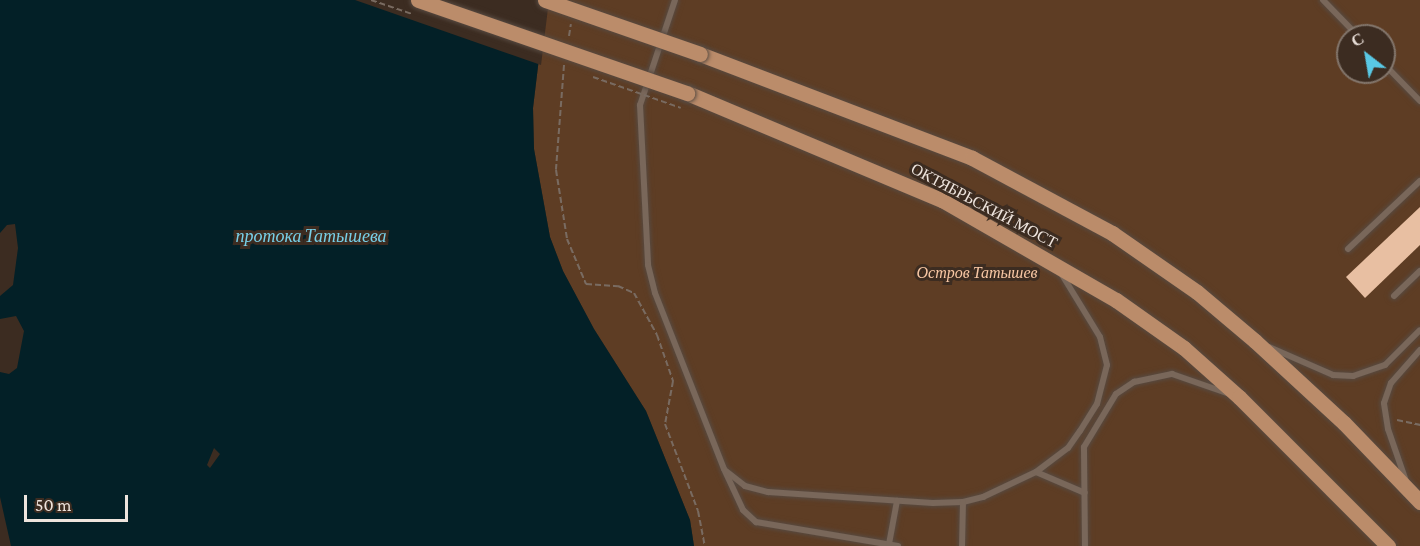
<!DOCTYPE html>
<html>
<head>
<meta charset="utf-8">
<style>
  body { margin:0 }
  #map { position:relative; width:1420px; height:546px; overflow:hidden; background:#3c2c21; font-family:"Crimson Pro",serif }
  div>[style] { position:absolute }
  .green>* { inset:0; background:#5e3d24 }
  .water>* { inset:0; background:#032027 }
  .pier>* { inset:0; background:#3c2c21 }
  .building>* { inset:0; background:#e8bfa2 }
  .path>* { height:2px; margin-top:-1px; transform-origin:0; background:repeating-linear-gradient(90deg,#796b61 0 6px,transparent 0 9px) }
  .roads { filter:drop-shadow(0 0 2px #574a41) drop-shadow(0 0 2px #574a41) }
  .lane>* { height:6px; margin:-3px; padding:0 3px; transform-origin:3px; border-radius:3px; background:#79675a }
  .primary>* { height:15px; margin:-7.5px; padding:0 7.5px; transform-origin:7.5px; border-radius:7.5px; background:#bb8c6a }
  .path-bridge>* { height:2px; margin-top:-1px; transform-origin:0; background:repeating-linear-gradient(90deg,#796b61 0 6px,transparent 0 9px) }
  .bridges { filter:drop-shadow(0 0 2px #574a41) drop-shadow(0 0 2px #574a41) }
  .primary-bridge>* { height:15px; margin:-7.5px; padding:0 7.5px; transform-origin:7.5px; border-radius:7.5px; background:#bb8c6a }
  span { translate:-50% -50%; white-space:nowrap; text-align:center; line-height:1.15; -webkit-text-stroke:6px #3c2c21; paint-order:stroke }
  .street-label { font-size:16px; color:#eee4dd }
  .park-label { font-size:16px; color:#f8c7a4; font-style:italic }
  .water-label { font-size:18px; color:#77cfe7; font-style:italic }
  .north { position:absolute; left:1336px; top:24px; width:60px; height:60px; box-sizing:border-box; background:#3c2c21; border:2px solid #83766c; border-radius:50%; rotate:329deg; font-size:16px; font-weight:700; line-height:24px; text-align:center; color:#eee4dd }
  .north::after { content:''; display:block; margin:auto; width:21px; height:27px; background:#59c8e4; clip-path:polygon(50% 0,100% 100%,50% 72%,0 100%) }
  .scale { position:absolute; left:24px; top:495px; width:104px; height:27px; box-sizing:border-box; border:3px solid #eee4dd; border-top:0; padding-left:8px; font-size:18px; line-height:21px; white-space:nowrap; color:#eee4dd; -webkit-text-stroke:4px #3c2c21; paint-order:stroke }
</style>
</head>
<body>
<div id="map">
  <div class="green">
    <div style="clip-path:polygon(evenodd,546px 0,1420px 0,1420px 546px,694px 546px,690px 520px,646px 411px,594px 329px,563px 271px,550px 237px,534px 149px,533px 108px,546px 0,1348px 36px,1384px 36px,1384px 72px,1348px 72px,1348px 36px)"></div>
  </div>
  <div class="water">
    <div style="clip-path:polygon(evenodd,0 0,546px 0,533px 108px,534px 149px,550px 237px,563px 271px,594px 329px,646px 411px,690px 520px,694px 546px,11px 546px,0 497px,0 372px,9px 374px,17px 368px,24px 331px,16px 316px,0 319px,0 296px,13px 285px,18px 248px,15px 224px,7px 225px,0 233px,0 0,214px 448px,220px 454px,210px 468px,207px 465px,214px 448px)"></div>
  </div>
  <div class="pier">
    <div style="clip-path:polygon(355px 0,549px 0,541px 65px)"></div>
  </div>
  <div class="building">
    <div style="clip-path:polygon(1420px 207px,1420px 245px,1365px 298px,1346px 277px)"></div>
  </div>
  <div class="path">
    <div style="left:569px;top:36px;width:12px;rotate:-81deg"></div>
    <div style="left:564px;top:65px;width:105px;rotate:94.4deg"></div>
    <div style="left:556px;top:170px;width:70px;rotate:80.9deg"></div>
    <div style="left:567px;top:239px;width:49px;rotate:67.1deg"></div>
    <div style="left:586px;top:284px;width:32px;rotate:4deg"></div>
    <div style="left:618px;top:286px;width:17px;rotate:24deg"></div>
    <div style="left:634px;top:293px;width:48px;rotate:61.3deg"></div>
    <div style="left:657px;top:335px;width:49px;rotate:70.8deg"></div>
    <div style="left:673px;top:381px;width:44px;rotate:100.5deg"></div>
    <div style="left:665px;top:424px;width:93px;rotate:69.2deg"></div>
    <div style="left:698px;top:511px;width:36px;rotate:79deg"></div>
    <div style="left:1397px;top:420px;width:24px;rotate:12deg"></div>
  </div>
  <div class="roads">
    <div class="lane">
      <div style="left:675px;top:0;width:111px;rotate:108.4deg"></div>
      <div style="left:640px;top:105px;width:160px;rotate:87.1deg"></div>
      <div style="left:648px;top:265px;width:29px;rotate:76deg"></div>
      <div style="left:655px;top:293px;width:189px;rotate:68.6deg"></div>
      <div style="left:724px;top:469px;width:45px;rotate:65.1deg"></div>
      <div style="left:743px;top:510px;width:18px;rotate:43deg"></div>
      <div style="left:756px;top:522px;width:144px;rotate:9.6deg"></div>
      <div style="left:1323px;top:0;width:50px;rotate:45.8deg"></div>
      <div style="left:1384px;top:64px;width:52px;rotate:45.8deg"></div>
      <div style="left:1348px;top:249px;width:99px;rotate:-43.4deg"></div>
      <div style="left:1394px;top:296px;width:36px;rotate:-44deg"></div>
      <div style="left:1269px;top:347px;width:70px;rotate:23.6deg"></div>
      <div style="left:1333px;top:375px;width:20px;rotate:3deg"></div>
      <div style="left:1353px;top:376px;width:34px;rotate:-19deg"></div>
      <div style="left:1385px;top:365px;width:49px;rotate:-45deg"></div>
      <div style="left:726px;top:471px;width:24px;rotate:38deg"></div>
      <div style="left:745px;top:486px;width:24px;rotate:15deg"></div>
      <div style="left:768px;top:492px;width:165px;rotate:3.8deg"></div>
      <div style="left:933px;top:503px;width:30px;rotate:-2deg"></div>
      <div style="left:963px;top:502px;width:21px;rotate:-14deg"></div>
      <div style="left:983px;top:497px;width:59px;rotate:-25.3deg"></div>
      <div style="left:1036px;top:472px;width:40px;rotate:-37deg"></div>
      <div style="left:1068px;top:448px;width:21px;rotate:-55deg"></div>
      <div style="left:1080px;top:431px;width:32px;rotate:-58deg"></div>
      <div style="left:1097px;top:404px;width:40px;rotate:-75.6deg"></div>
      <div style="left:1107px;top:365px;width:29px;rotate:-104deg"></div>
      <div style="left:1100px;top:337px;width:75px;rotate:-121.4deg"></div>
      <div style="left:1036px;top:472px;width:53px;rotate:23.2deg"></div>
      <div style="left:1406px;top:481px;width:55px;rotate:-109.1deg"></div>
      <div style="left:1388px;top:429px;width:26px;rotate:-99deg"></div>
      <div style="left:1384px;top:403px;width:21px;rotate:-71deg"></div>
      <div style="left:1391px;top:383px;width:44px;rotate:-48.7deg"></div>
      <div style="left:889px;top:544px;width:44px;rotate:-79.5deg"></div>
      <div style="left:962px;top:546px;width:44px;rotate:-88.7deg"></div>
      <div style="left:1085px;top:546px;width:99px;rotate:-90.6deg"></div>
      <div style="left:1084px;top:447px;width:62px;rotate:-58.9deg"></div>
      <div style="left:1116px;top:394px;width:22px;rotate:-34deg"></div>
      <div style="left:1134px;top:382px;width:39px;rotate:-12deg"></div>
      <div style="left:1172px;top:374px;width:58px;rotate:19.1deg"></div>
    </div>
    <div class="primary">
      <div style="left:700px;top:54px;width:291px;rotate:20.9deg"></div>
      <div style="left:972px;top:158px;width:159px;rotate:28.2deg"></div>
      <div style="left:1112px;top:233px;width:103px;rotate:34.8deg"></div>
      <div style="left:1197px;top:292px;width:76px;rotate:40.2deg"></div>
      <div style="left:1255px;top:341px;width:121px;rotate:42.7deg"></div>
      <div style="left:1344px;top:423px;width:110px;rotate:46.1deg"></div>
      <div style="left:687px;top:93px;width:277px;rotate:22.8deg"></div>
      <div style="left:942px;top:200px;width:201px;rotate:29.9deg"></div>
      <div style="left:1116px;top:300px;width:83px;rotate:35.2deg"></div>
      <div style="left:1184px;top:348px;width:74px;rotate:41.7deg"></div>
      <div style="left:1239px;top:397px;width:211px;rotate:45deg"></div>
    </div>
  </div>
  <div class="path-bridge">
    <div style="left:371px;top:0;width:43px;rotate:18.9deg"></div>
    <div style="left:593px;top:77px;width:93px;rotate:19.4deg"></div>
  </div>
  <div class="bridges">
    <div class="primary-bridge">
      <div style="left:418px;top:0;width:285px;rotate:19.1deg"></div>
      <div style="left:545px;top:0;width:164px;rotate:19.2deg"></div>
    </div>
  </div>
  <div class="street-label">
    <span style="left:984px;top:206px;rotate:28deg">ОКТЯБРЬСКИЙ МОСТ</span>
  </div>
  <div class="park-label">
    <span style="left:977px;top:273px">Остров Татышев</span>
  </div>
  <div class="water-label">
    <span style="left:311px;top:236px">протока Татышева</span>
  </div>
  <div class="north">С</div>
  <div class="scale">50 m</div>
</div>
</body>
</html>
